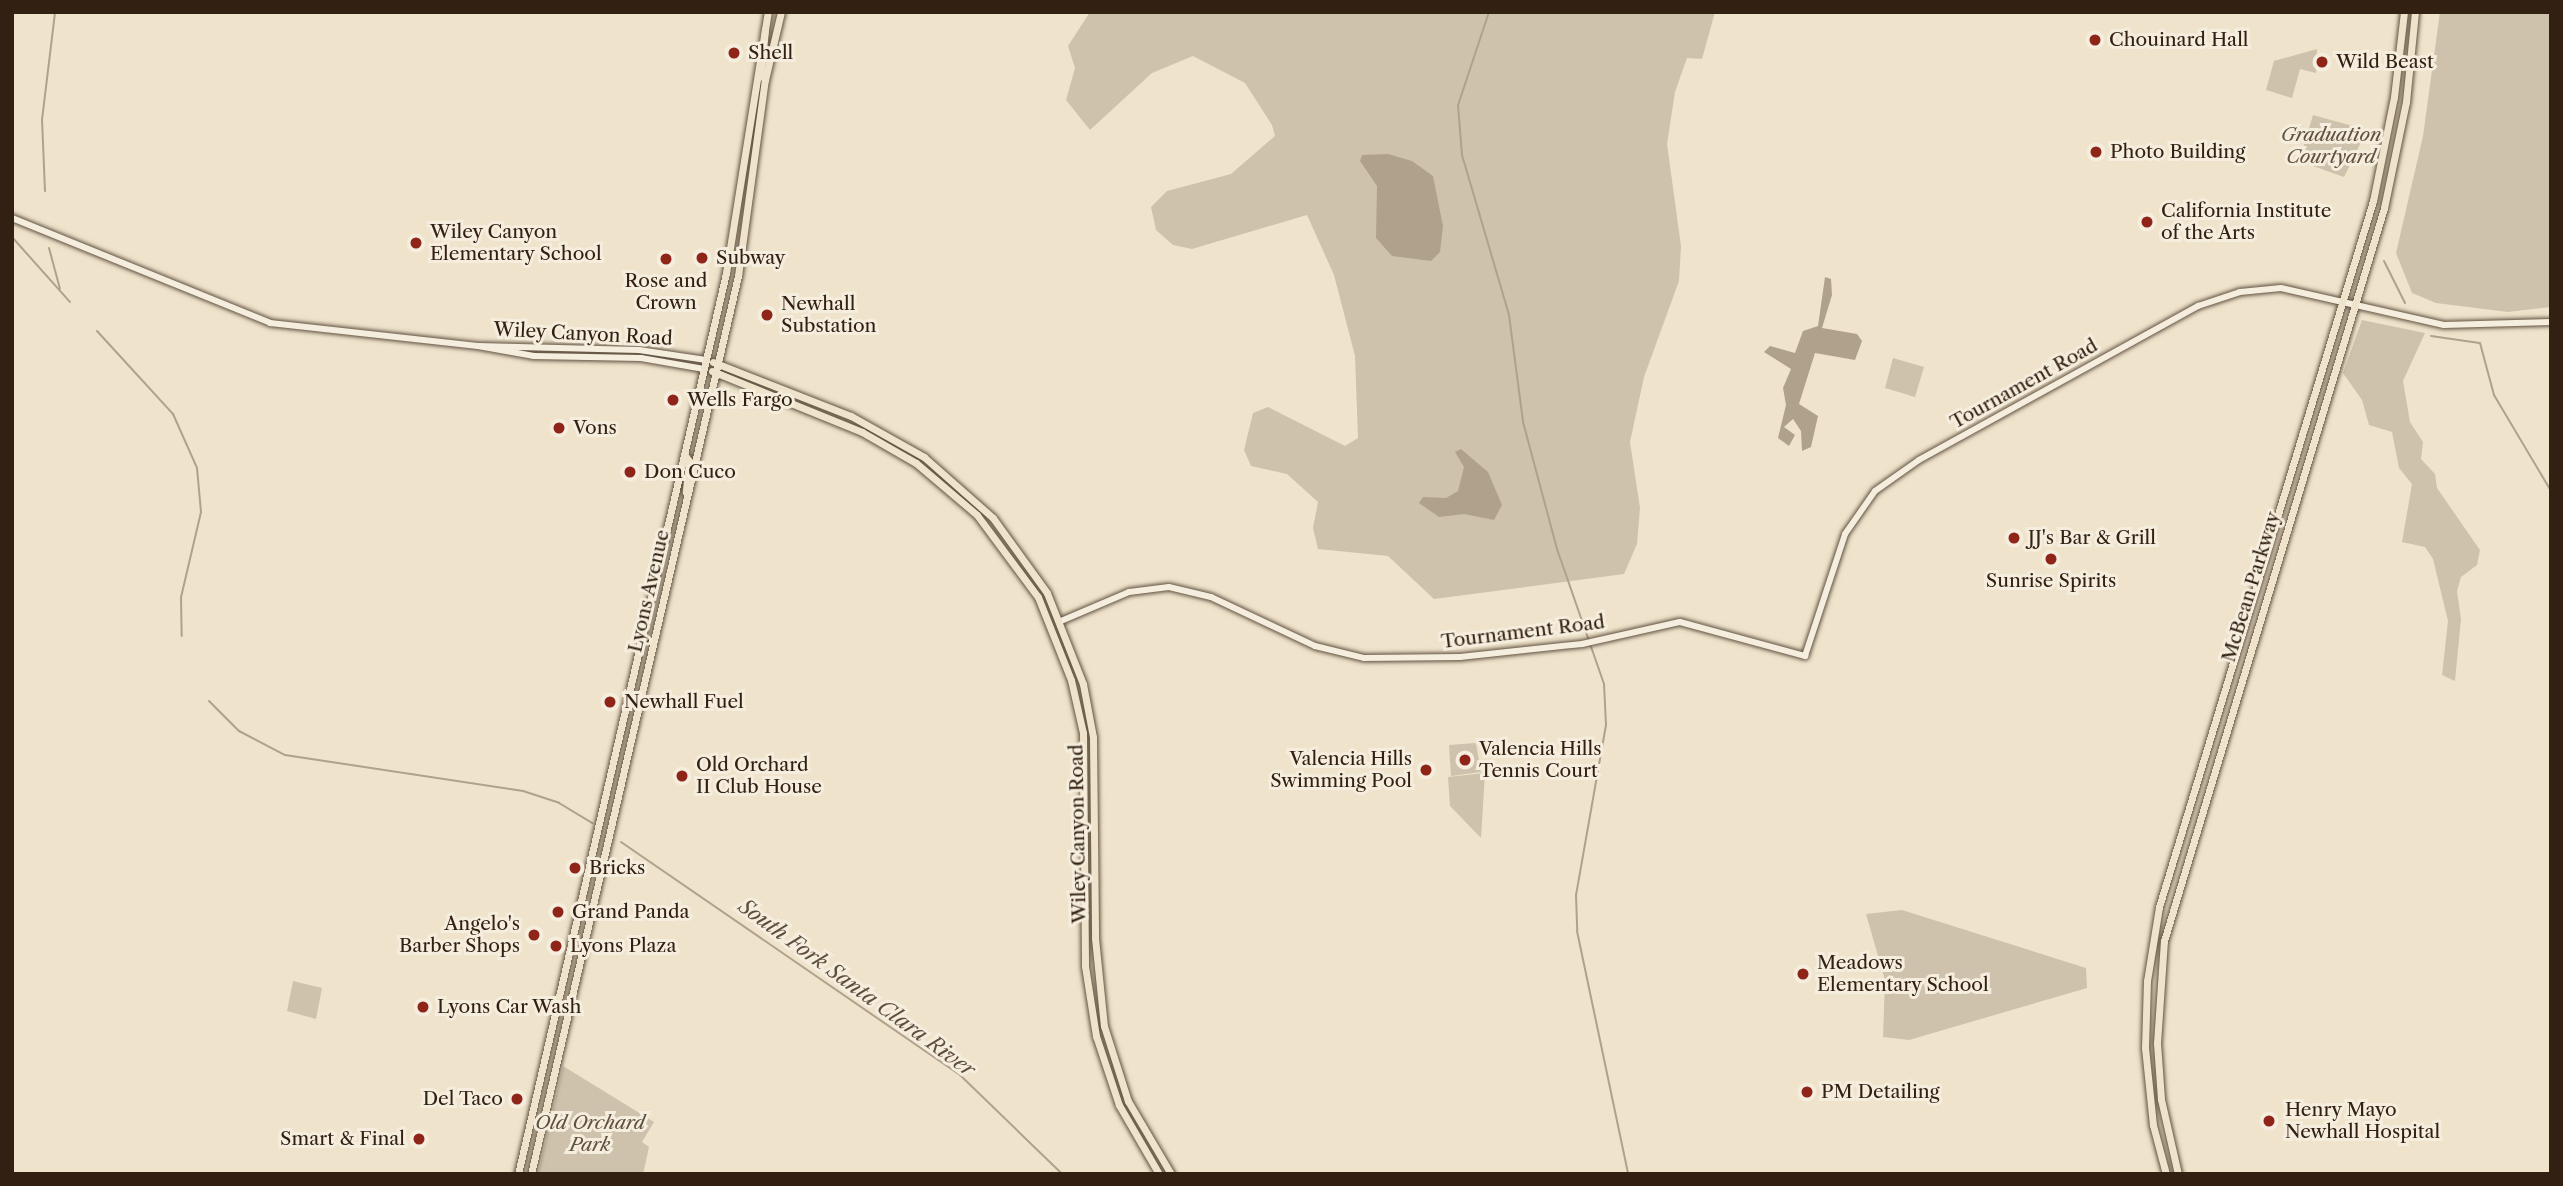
<!DOCTYPE html>
<html>
<head>
<meta charset="utf-8">
<style>
  body { margin:0 }
  #map { position:relative; width:2563px; height:1186px; overflow:hidden; background:#efe3cb; font-family:"Libre Caslon Text",serif }
  div>[style] { position:absolute }
  .green>* { inset:0; background:#cfc2ac }
  .water>* { inset:0; background:#afa18c }
  .stream>* { height:2px; margin:-1px; padding:0 1px; transform-origin:1px; border-radius:1px; background:#afa18c }
  .roads { filter:drop-shadow(0 0 2px #615241) drop-shadow(0 0 2px #615241) }
  .minor>* { height:6px; margin:-3px; padding:0 3px; transform-origin:3px; border-radius:3px; background:#f5eddd }
  .major>* { height:7px; margin:-3.5px; padding:0 3.5px; transform-origin:3.5px; border-radius:3.5px; background:#efe3cb }
  .dots>* { width:19px; height:19px; translate:-50% -50%; box-sizing:border-box; border:4px solid #f5eddd; border-radius:50% }
  span { translate:-50% -50%; white-space:nowrap; text-align:center; line-height:1.15; -webkit-text-stroke:6px #f5eddd; paint-order:stroke }
  .poi-label { font-size:19px; color:#322113 }
  .left { translate:0 -50%; text-align:left }
  .right { translate:-100% -50%; text-align:right }
  .park-label { font-size:19px; color:#615141; font-style:italic }
  .street-label { font-size:19px; color:#322113 }
  .water-label { font-size:21px; color:#5e4e3d; font-style:italic }
  .frame { position:absolute; inset:0; border:14px solid #322113; pointer-events:none }
</style>
</head>
<body>
<div id="map">
  <div class="green">
    <div style="clip-path:polygon(1090px 12px,1715px 12px,1702px 59px,1687px 58px,1675px 92px,1667px 144px,1681px 246px,1679px 281px,1644px 377px,1630px 442px,1640px 508px,1637px 544px,1624px 574px,1434px 599px,1388px 556px,1318px 549px,1313px 528px,1318px 502px,1287px 474px,1251px 466px,1244px 450px,1253px 413px,1268px 407px,1345px 446px,1358px 438px,1355px 356px,1334px 275px,1307px 215px,1192px 249px,1173px 245px,1156px 230px,1151px 207px,1167px 191px,1231px 174px,1275px 136px,1272px 125px,1245px 83px,1193px 56px,1152px 73px,1090px 130px,1066px 100px,1075px 68px,1068px 46px)"></div>
    <div style="clip-path:polygon(2440px 12px,2551px 12px,2551px 307px,2508px 312px,2436px 303px,2412px 293px,2396px 253px,2423px 136px)"></div>
    <div style="clip-path:polygon(2317px 49px,2316px 73px,2300px 69px,2292px 98px,2266px 90px,2274px 61px)"></div>
    <div style="clip-path:polygon(2313px 115px,2367px 130px,2344px 177px,2299px 161px)"></div>
    <div style="clip-path:polygon(2362px 320px,2425px 333px,2403px 381px,2410px 422px,2423px 442px,2421px 459px,2435px 474px,2437px 488px,2480px 550px,2477px 565px,2461px 577px,2457px 591px,2461px 619px,2455px 681px,2442px 675px,2448px 621px,2433px 559px,2425px 547px,2402px 542px,2412px 484px,2399px 468px,2392px 432px,2369px 425px,2362px 400px,2343px 373px)"></div>
    <div style="clip-path:polygon(1893px 358px,1924px 367px,1915px 397px,1885px 388px)"></div>
    <div style="clip-path:polygon(1476px 743px,1481px 772px,1451px 776px,1449px 745px)"></div>
    <div style="clip-path:polygon(1485px 773px,1481px 838px,1450px 806px,1448px 777px)"></div>
    <div style="clip-path:polygon(1902px 910px,2086px 968px,2087px 988px,1909px 1040px,1883px 1037px,1885px 980px,1866px 914px)"></div>
    <div style="clip-path:polygon(293px 981px,322px 988px,316px 1019px,287px 1011px)"></div>
    <div style="clip-path:polygon(563px 1066px,654px 1122px,642px 1142px,649px 1147px,643px 1174px,538px 1174px)"></div>
  </div>
  <div class="water">
    <div style="clip-path:polygon(1388px 154px,1412px 161px,1433px 176px,1443px 226px,1440px 252px,1431px 261px,1392px 256px,1376px 238px,1377px 186px,1360px 161px,1362px 155px)"></div>
    <div style="clip-path:polygon(1825px 277px,1831px 279px,1832px 295px,1822px 328px,1857px 334px,1862px 341px,1855px 360px,1815px 353px,1799px 404px,1818px 416px,1811px 447px,1802px 451px,1801px 431px,1793px 419px,1784px 427px,1795px 435px,1789px 446px,1778px 438px,1786px 405px,1783px 388px,1791px 369px,1764px 352px,1770px 346px,1795px 353px,1803px 331px,1818px 326px)"></div>
    <div style="clip-path:polygon(1461px 449px,1488px 472px,1502px 505px,1494px 520px,1464px 514px,1439px 517px,1419px 503px,1423px 497px,1446px 498px,1458px 491px,1464px 467px,1455px 452px)"></div>
  </div>
  <div class="stream">
    <div style="left:1489px;top:12px;width:98px;rotate:108.4deg"></div>
    <div style="left:1458px;top:105px;width:50px;rotate:85.4deg"></div>
    <div style="left:1462px;top:155px;width:167px;rotate:73.6deg"></div>
    <div style="left:1509px;top:315px;width:108px;rotate:82.5deg"></div>
    <div style="left:1523px;top:422px;width:131px;rotate:75deg"></div>
    <div style="left:1557px;top:549px;width:143px;rotate:70.8deg"></div>
    <div style="left:1604px;top:684px;width:41px;rotate:87.2deg"></div>
    <div style="left:1606px;top:725px;width:173px;rotate:100deg"></div>
    <div style="left:1576px;top:895px;width:36px;rotate:88deg"></div>
    <div style="left:1577px;top:931px;width:248px;rotate:78.1deg"></div>
    <div style="left:45px;top:191px;width:71px;rotate:-92.4deg"></div>
    <div style="left:42px;top:120px;width:109px;rotate:-83.1deg"></div>
    <div style="left:12px;top:237px;width:87px;rotate:48.3deg"></div>
    <div style="left:49px;top:248px;width:42px;rotate:75deg"></div>
    <div style="left:2384px;top:261px;width:47px;rotate:63.4deg"></div>
    <div style="left:97px;top:331px;width:113px;rotate:47.5deg"></div>
    <div style="left:173px;top:414px;width:59px;rotate:66deg"></div>
    <div style="left:197px;top:468px;width:44px;rotate:84.8deg"></div>
    <div style="left:201px;top:512px;width:87px;rotate:103.2deg"></div>
    <div style="left:181px;top:597px;width:39px;rotate:89deg"></div>
    <div style="left:2431px;top:336px;width:49px;rotate:8.1deg"></div>
    <div style="left:2480px;top:343px;width:54px;rotate:74.9deg"></div>
    <div style="left:2494px;top:395px;width:112px;rotate:59.3deg"></div>
    <div style="left:209px;top:701px;width:42px;rotate:45deg"></div>
    <div style="left:239px;top:731px;width:52px;rotate:27.6deg"></div>
    <div style="left:285px;top:755px;width:241px;rotate:8.6deg"></div>
    <div style="left:523px;top:791px;width:38px;rotate:18deg"></div>
    <div style="left:559px;top:803px;width:39px;rotate:31deg"></div>
    <div style="left:621px;top:842px;width:411px;rotate:34.5deg"></div>
    <div style="left:960px;top:1075px;width:142px;rotate:44.1deg"></div>
  </div>
  <div class="roads">
    <div class="minor">
      <div style="left:12px;top:218px;width:279px;rotate:22.1deg"></div>
      <div style="left:270px;top:323px;width:209px;rotate:6.3deg"></div>
      <div style="left:478px;top:346px;width:161px;rotate:1.4deg"></div>
      <div style="left:639px;top:350px;width:68px;rotate:8.5deg"></div>
      <div style="left:478px;top:346px;width:57px;rotate:10.1deg"></div>
      <div style="left:534px;top:356px;width:107px;rotate:1.1deg"></div>
      <div style="left:641px;top:358px;width:64px;rotate:9.9deg"></div>
      <div style="left:1061px;top:621px;width:74px;rotate:-23.1deg"></div>
      <div style="left:1129px;top:592px;width:40px;rotate:-7.1deg"></div>
      <div style="left:1169px;top:587px;width:43px;rotate:13.4deg"></div>
      <div style="left:1211px;top:597px;width:115px;rotate:25.2deg"></div>
      <div style="left:1315px;top:646px;width:50px;rotate:13.8deg"></div>
      <div style="left:1364px;top:658px;width:96px;rotate:-0.6deg"></div>
      <div style="left:1460px;top:657px;width:123px;rotate:-6.1deg"></div>
      <div style="left:1582px;top:644px;width:100px;rotate:-12.7deg"></div>
      <div style="left:1680px;top:622px;width:130px;rotate:15.2deg"></div>
      <div style="left:1805px;top:656px;width:128px;rotate:-71.8deg"></div>
      <div style="left:1845px;top:534px;width:52px;rotate:-55.1deg"></div>
      <div style="left:1875px;top:491px;width:54px;rotate:-35.2deg"></div>
      <div style="left:1919px;top:460px;width:319px;rotate:-28.9deg"></div>
      <div style="left:2198px;top:306px;width:44px;rotate:-18.4deg"></div>
      <div style="left:2240px;top:292px;width:41px;rotate:-5.6deg"></div>
      <div style="left:2281px;top:288px;width:167px;rotate:12.8deg"></div>
      <div style="left:2444px;top:325px;width:107px;rotate:-1.6deg"></div>
    </div>
    <div class="major">
      <div style="left:765px;top:29px;width:44px;rotate:95.2deg"></div>
      <div style="left:761px;top:73px;width:8px;rotate:60deg"></div>
      <div style="left:713px;top:362px;width:148px;rotate:21.4deg"></div>
      <div style="left:851px;top:416px;width:84px;rotate:29.3deg"></div>
      <div style="left:924px;top:457px;width:92px;rotate:41.5deg"></div>
      <div style="left:993px;top:518px;width:92px;rotate:54.2deg"></div>
      <div style="left:1047px;top:593px;width:98px;rotate:68.4deg"></div>
      <div style="left:1083px;top:684px;width:54px;rotate:79.3deg"></div>
      <div style="left:1093px;top:737px;width:201px;rotate:89.4deg"></div>
      <div style="left:1095px;top:938px;width:88px;rotate:84.2deg"></div>
      <div style="left:1104px;top:1026px;width:79px;rotate:72.3deg"></div>
      <div style="left:1128px;top:1101px;width:85px;rotate:59.5deg"></div>
      <div style="left:712px;top:371px;width:162px;rotate:22.1deg"></div>
      <div style="left:862px;top:432px;width:62px;rotate:29.9deg"></div>
      <div style="left:916px;top:463px;width:80px;rotate:40.4deg"></div>
      <div style="left:977px;top:515px;width:102px;rotate:53.4deg"></div>
      <div style="left:1038px;top:597px;width:89px;rotate:68.3deg"></div>
      <div style="left:1071px;top:680px;width:54px;rotate:77.2deg"></div>
      <div style="left:1083px;top:733px;width:233px;rotate:89.5deg"></div>
      <div style="left:1085px;top:966px;width:71px;rotate:81.1deg"></div>
      <div style="left:1096px;top:1036px;width:73px;rotate:71.6deg"></div>
      <div style="left:1119px;top:1105px;width:80px;rotate:59.9deg"></div>
      <div style="left:684px;top:454px;width:9px;rotate:54deg"></div>
      <div style="left:689px;top:461px;width:31px;rotate:96deg"></div>
      <div style="left:518px;top:1174px;width:925px;rotate:-77deg"></div>
      <div style="left:726px;top:273px;width:264px;rotate:-80.9deg"></div>
      <div style="left:531px;top:1174px;width:922px;rotate:-77.02deg"></div>
      <div style="left:738px;top:276px;width:198px;rotate:-82.2deg"></div>
      <div style="left:765px;top:80px;width:70px;rotate:-76.8deg"></div>
      <div style="left:2166px;top:1174px;width:51px;rotate:-104.9deg"></div>
      <div style="left:2153px;top:1125px;width:77px;rotate:-95.9deg"></div>
      <div style="left:2145px;top:1048px;width:67px;rotate:-88.3deg"></div>
      <div style="left:2147px;top:981px;width:75px;rotate:-80.8deg"></div>
      <div style="left:2159px;top:907px;width:738px;rotate:-73.14deg"></div>
      <div style="left:2373px;top:201px;width:106px;rotate:-78.6deg"></div>
      <div style="left:2394px;top:97px;width:86px;rotate:-83.3deg"></div>
      <div style="left:2178px;top:1174px;width:77px;rotate:-102.8deg"></div>
      <div style="left:2161px;top:1099px;width:56px;rotate:-94.1deg"></div>
      <div style="left:2157px;top:1043px;width:102px;rotate:-86.1deg"></div>
      <div style="left:2164px;top:941px;width:765px;rotate:-73.29deg"></div>
      <div style="left:2384px;top:208px;width:108px;rotate:-78.3deg"></div>
      <div style="left:2406px;top:102px;width:90px;rotate:-84.3deg"></div>
    </div>
  </div>
  <div class="dots">
    <div style="left:2095px;top:40px;background:#8f2418"></div>
    <div style="left:734px;top:53px;background:#8f2418"></div>
    <div style="left:2322px;top:62px;background:#8f2418"></div>
    <div style="left:2096px;top:152px;background:#8f2418"></div>
    <div style="left:2147px;top:222px;background:#8f2418"></div>
    <div style="left:416px;top:243px;background:#8f2418"></div>
    <div style="left:702px;top:258px;background:#8f2418"></div>
    <div style="left:666px;top:259px;background:#8f2418"></div>
    <div style="left:767px;top:315px;background:#8f2418"></div>
    <div style="left:673px;top:400px;background:#8f2418"></div>
    <div style="left:559px;top:428px;background:#8f2418"></div>
    <div style="left:630px;top:472px;background:#8f2418"></div>
    <div style="left:2014px;top:538px;background:#8f2418"></div>
    <div style="left:2051px;top:559px;background:#8f2418"></div>
    <div style="left:610px;top:702px;background:#8f2418"></div>
    <div style="left:1465px;top:760px;background:#8f2418"></div>
    <div style="left:1426px;top:770px;background:#8f2418"></div>
    <div style="left:682px;top:776px;background:#8f2418"></div>
    <div style="left:575px;top:868px;background:#8f2418"></div>
    <div style="left:558px;top:912px;background:#8f2418"></div>
    <div style="left:534px;top:935px;background:#8f2418"></div>
    <div style="left:556px;top:946px;background:#8f2418"></div>
    <div style="left:1803px;top:974px;background:#8f2418"></div>
    <div style="left:423px;top:1007px;background:#8f2418"></div>
    <div style="left:1807px;top:1092px;background:#8f2418"></div>
    <div style="left:517px;top:1099px;background:#8f2418"></div>
    <div style="left:2269px;top:1121px;background:#8f2418"></div>
    <div style="left:419px;top:1139px;background:#8f2418"></div>
  </div>
  <div class="poi-label">
    <span class="left" style="left:2109px;top:40px">Chouinard Hall</span>
    <span class="left" style="left:748px;top:53px">Shell</span>
    <span class="left" style="left:2336px;top:62px">Wild Beast</span>
    <span class="left" style="left:2110px;top:152px">Photo Building</span>
    <span class="left" style="left:2161px;top:222px">California Institute<br>of the Arts</span>
    <span class="left" style="left:430px;top:243px">Wiley Canyon<br>Elementary School</span>
    <span class="left" style="left:716px;top:258px">Subway</span>
    <span style="left:666px;top:292px">Rose and<br>Crown</span>
    <span class="left" style="left:781px;top:315px">Newhall<br>Substation</span>
    <span class="left" style="left:687px;top:400px">Wells Fargo</span>
    <span class="left" style="left:573px;top:428px">Vons</span>
    <span class="left" style="left:644px;top:472px">Don Cuco</span>
    <span class="left" style="left:2028px;top:538px">JJ's Bar &amp; Grill</span>
    <span style="left:2051px;top:581px">Sunrise Spirits</span>
    <span class="left" style="left:624px;top:702px">Newhall Fuel</span>
    <span class="left" style="left:1479px;top:760px">Valencia Hills<br>Tennis Court</span>
    <span class="right" style="left:1412px;top:770px">Valencia Hills<br>Swimming Pool</span>
    <span class="left" style="left:696px;top:776px">Old Orchard<br>II Club House</span>
    <span class="left" style="left:589px;top:868px">Bricks</span>
    <span class="left" style="left:572px;top:912px">Grand Panda</span>
    <span class="right" style="left:520px;top:935px">Angelo's<br>Barber Shops</span>
    <span class="left" style="left:570px;top:946px">Lyons Plaza</span>
    <span class="left" style="left:1817px;top:974px">Meadows<br>Elementary School</span>
    <span class="left" style="left:437px;top:1007px">Lyons Car Wash</span>
    <span class="left" style="left:1821px;top:1092px">PM Detailing</span>
    <span class="right" style="left:503px;top:1099px">Del Taco</span>
    <span class="left" style="left:2285px;top:1121px">Henry Mayo<br>Newhall Hospital</span>
    <span class="right" style="left:405px;top:1139px">Smart &amp; Final</span>
  </div>
  <div class="park-label">
    <span style="left:2331px;top:146px">Graduation<br>Courtyard</span>
    <span style="left:590px;top:1134px">Old Orchard<br>Park</span>
  </div>
  <div class="street-label">
    <span style="left:583px;top:334px;rotate:3deg">Wiley Canyon Road</span>
    <span style="left:2024px;top:384px;rotate:-29deg">Tournament Road</span>
    <span style="left:2251px;top:587px;rotate:-73deg">McBean Parkway</span>
    <span style="left:649px;top:591px;rotate:-77deg">Lyons Avenue</span>
    <span style="left:1523px;top:632px;rotate:-7deg">Tournament Road</span>
    <span style="left:1078px;top:834px;rotate:-91deg">Wiley Canyon Road</span>
  </div>
  <div class="water-label">
    <span style="left:857px;top:988px;rotate:36deg">South Fork Santa Clara River</span>
  </div>
  <div class="frame"></div>
</div>
</body>
</html>
